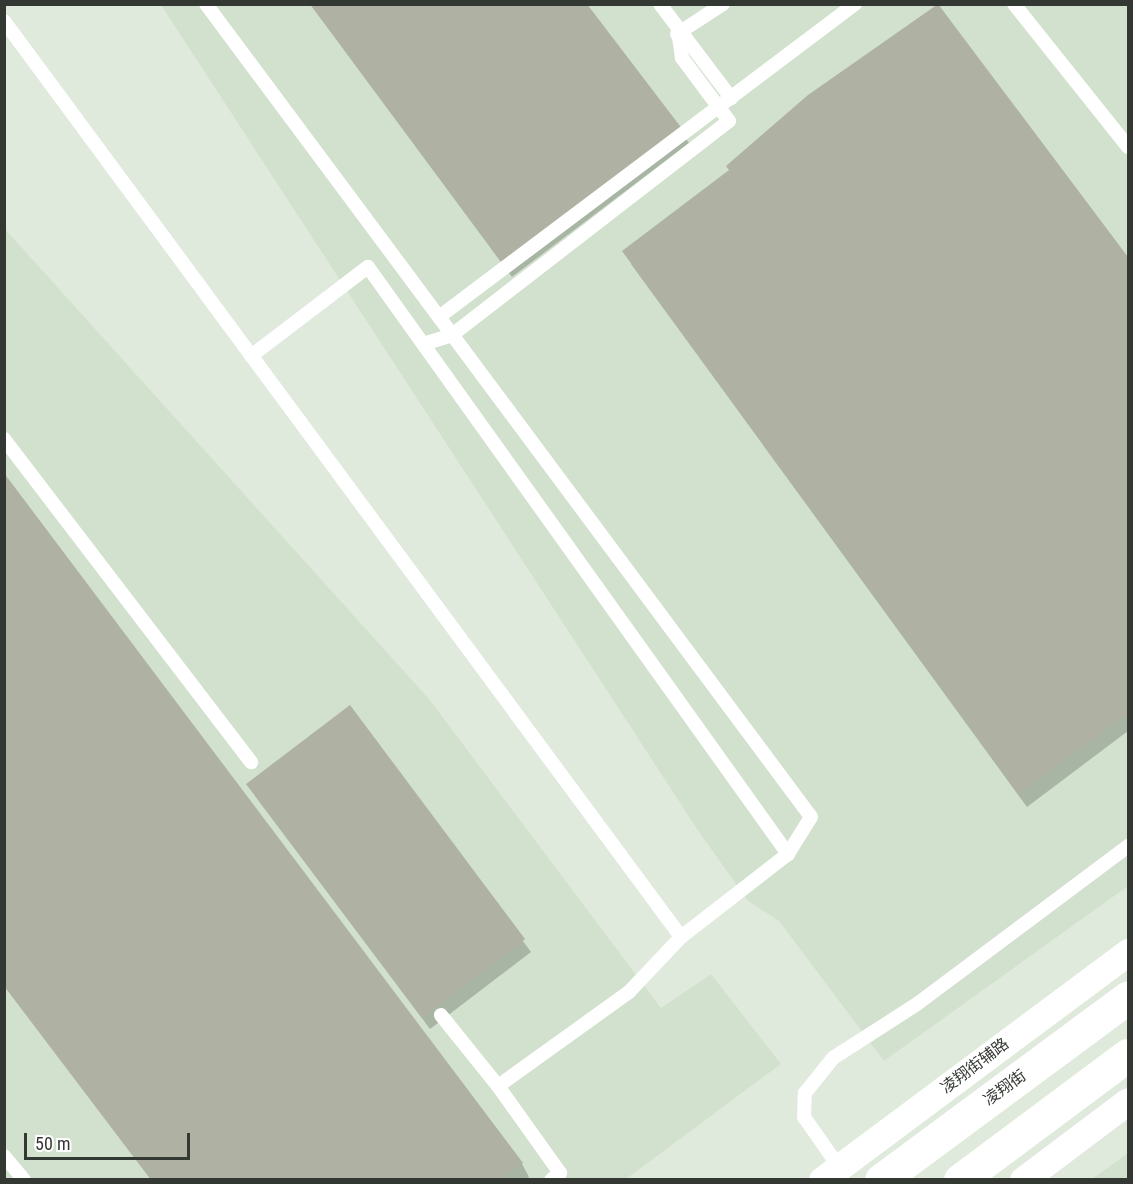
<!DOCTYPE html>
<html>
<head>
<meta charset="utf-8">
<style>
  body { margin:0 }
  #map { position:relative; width:1133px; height:1184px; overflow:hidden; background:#e0eadc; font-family:"Roboto Condensed","Noto Sans SC",sans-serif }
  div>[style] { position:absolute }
  .built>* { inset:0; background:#d2e1cd }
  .shadow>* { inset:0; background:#0003 }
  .building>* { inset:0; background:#afb2a2 }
  .lane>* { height:14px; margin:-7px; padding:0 7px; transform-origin:7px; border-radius:7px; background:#fff }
  .street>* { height:27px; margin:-13.5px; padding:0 13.5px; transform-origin:13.5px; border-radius:13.5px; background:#fff }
  .primary>* { height:33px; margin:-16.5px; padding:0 16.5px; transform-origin:16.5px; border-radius:16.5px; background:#fff }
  span { translate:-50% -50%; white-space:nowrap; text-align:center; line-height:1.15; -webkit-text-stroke:4.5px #fff; paint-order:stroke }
  .street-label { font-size:16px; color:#343833 }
  .frame { position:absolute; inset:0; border:6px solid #343833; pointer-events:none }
  .scale { position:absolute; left:24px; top:1133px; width:166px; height:27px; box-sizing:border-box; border:3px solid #343833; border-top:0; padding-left:8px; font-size:18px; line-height:21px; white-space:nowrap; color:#343833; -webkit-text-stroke:4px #fff; paint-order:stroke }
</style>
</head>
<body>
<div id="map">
  <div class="built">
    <div style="clip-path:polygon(161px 5px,1128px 5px,1128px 886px,884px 1061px,779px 921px,748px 901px,699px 832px)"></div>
    <div style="clip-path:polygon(4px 228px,429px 699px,661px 1008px,711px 974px,781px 1064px,626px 1179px,5px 1179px)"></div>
    <div style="clip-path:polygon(1128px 1153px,1128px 1179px,1092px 1179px)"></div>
  </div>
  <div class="shadow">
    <div style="clip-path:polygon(310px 4px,585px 4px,689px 143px,512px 277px)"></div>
    <div style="clip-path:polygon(939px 6px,1128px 260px,1128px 731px,1027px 807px,631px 264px,730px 171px)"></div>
    <div style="clip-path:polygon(4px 475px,522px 1164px,529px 1177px,525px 1180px,151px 1180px)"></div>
    <div style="clip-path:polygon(350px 707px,531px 952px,430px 1029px,256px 797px)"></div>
  </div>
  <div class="building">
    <div style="clip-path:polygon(310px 4px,587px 4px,683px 130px,504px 265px)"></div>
    <div style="clip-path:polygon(938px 4px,1128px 257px,1128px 714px,1019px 795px,622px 251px,729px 170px,726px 166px,808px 95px)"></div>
    <div style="clip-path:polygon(4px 473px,523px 1163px,501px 1180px,151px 1180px,4px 986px)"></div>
    <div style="clip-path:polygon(350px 705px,525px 939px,422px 1018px,246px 784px)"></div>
  </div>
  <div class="lane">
    <div style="left:206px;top:4px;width:1013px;rotate:53.34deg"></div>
    <div style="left:811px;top:817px;width:44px;rotate:121.9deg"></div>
    <div style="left:788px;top:854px;width:135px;rotate:142.2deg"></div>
    <div style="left:681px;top:937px;width:76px;rotate:133.4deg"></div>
    <div style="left:629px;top:992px;width:161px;rotate:144.3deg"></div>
    <div style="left:498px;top:1086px;width:91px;rotate:-128.8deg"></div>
    <div style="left:660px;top:4px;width:118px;rotate:52.9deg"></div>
    <div style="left:1014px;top:4px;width:183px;rotate:51.4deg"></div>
    <div style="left:4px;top:21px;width:1139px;rotate:53.53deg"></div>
    <div style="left:677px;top:34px;width:55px;rotate:-33.1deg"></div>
    <div style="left:439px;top:317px;width:521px;rotate:-36.96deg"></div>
    <div style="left:423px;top:344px;width:30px;rotate:-17deg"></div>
    <div style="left:452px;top:335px;width:350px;rotate:-37.7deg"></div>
    <div style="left:729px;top:121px;width:79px;rotate:-126.7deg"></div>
    <div style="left:682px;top:58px;width:21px;rotate:-98deg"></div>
    <div style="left:251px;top:356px;width:147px;rotate:-37.3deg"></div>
    <div style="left:368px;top:267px;width:722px;rotate:54.42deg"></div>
    <div style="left:4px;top:439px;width:407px;rotate:52.6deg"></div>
    <div style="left:498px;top:1086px;width:107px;rotate:54.5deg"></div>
    <div style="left:560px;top:1173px;width:11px;rotate:142deg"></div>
    <div style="left:4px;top:1156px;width:31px;rotate:50deg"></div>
    <div style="left:839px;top:1167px;width:61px;rotate:-125deg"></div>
    <div style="left:804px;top:1117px;width:24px;rotate:-88deg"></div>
    <div style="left:805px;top:1093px;width:45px;rotate:-51.3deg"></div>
    <div style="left:833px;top:1058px;width:100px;rotate:-32.7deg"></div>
    <div style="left:917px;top:1004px;width:264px;rotate:-36.8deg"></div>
  </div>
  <div class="street">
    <div style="left:822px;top:1180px;width:382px;rotate:-36.7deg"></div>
    <div style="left:1023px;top:1180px;width:131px;rotate:-37deg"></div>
  </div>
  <div class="primary">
    <div style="left:881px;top:1180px;width:307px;rotate:-36.5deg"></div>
    <div style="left:960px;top:1180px;width:209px;rotate:-36.7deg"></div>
  </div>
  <div class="street-label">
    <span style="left:975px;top:1066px;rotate:-37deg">凌翔街辅路</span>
    <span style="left:1005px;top:1088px;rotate:-36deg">凌翔街</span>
  </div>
  <div class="frame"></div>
  <div class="scale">50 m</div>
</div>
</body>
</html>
